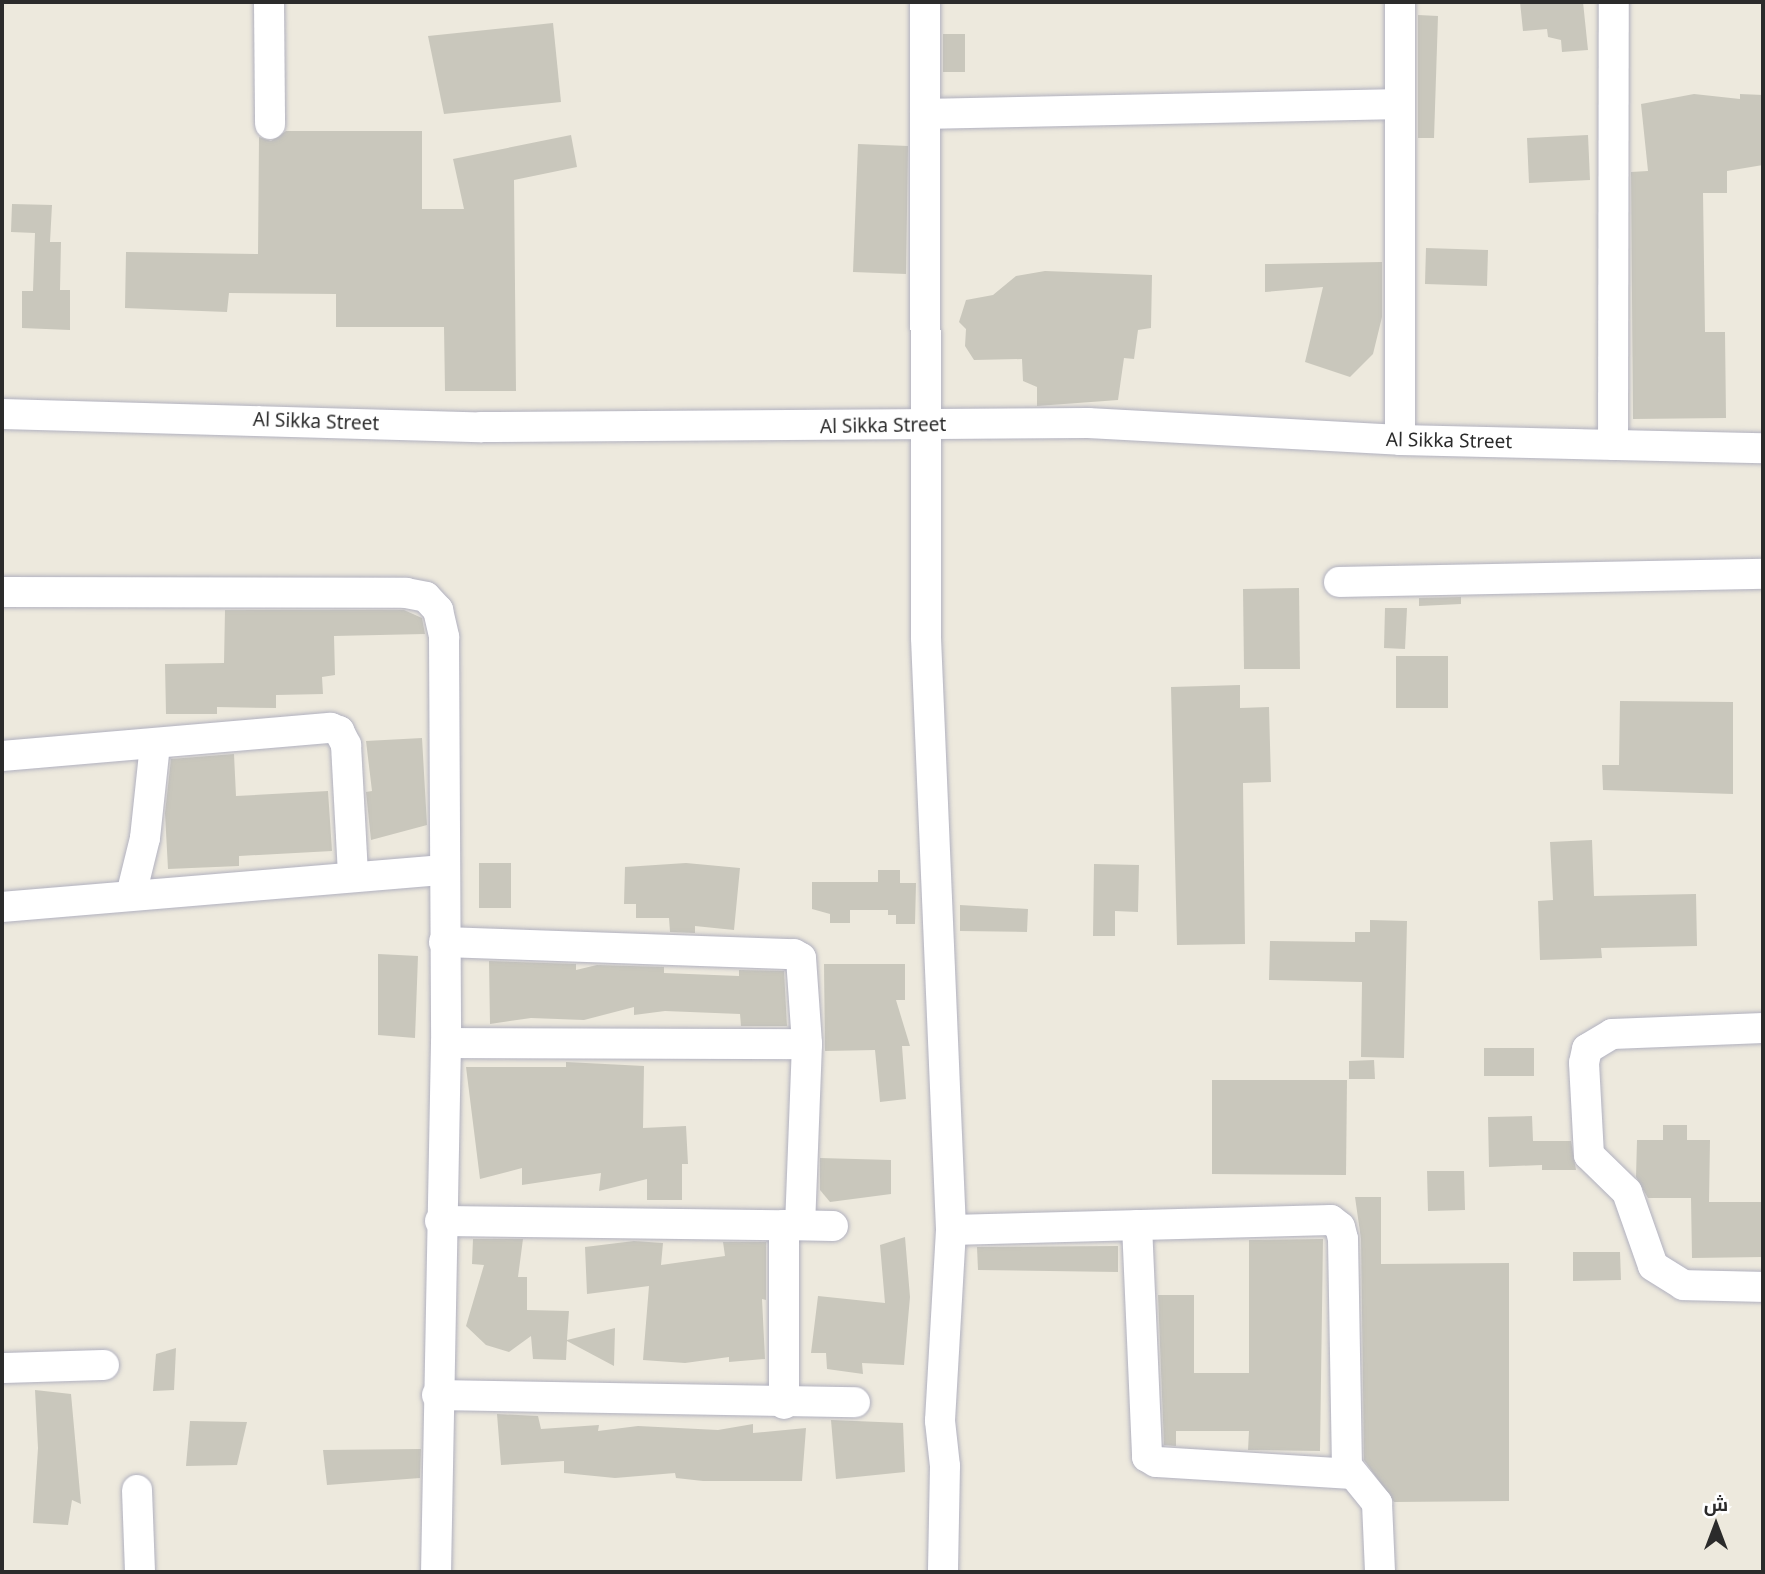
<!DOCTYPE html>
<html>
<head>
<meta charset="utf-8">
<style>
  body { margin:0 }
  #map { position:relative; width:1765px; height:1574px; overflow:hidden; background:#ede9dd; font-family:"Noto Sans",Cairo,sans-serif }
  div>[style] { position:absolute }
  .building>* { inset:0; background:#c9c7bc }
  .roads { filter:drop-shadow(0 0 2px #b1b1bf) drop-shadow(0 0 2px #b1b1bf) }
  .minor>* { height:30px; margin:-15px; padding:0 15px; transform-origin:15px; border-radius:15px; background:#fff }
  span { translate:-50% -50%; white-space:nowrap; text-align:center; line-height:1.15; -webkit-text-stroke:7px #fff; paint-order:stroke }
  .street-label { font-size:19px; color:#2b2b2b }
  .frame { position:absolute; inset:0; border:4px solid #2b2b2b; pointer-events:none }
  .north { position:absolute; left:1681px; top:1490px; width:70px; height:70px; -webkit-text-stroke:5px #fff; paint-order:stroke; rotate:0deg; font-size:19px; font-weight:700; line-height:28px; text-align:center; color:#2b2b2b }
  .north::after { content:''; display:block; margin:auto; width:24px; height:32px; background:#2b2b2b; clip-path:polygon(50% 0,100% 100%,50% 72%,0 100%) }
</style>
</head>
<body>
<div id="map">
  <div class="building">
    <div style="clip-path:polygon(1520px 2px,1583px 2px,1588px 50px,1562px 52px,1561px 40px,1548px 37px,1547px 29px,1523px 31px)"></div>
    <div style="clip-path:polygon(1418px 15px,1438px 16px,1434px 138px,1418px 138px)"></div>
    <div style="clip-path:polygon(553px 23px,561px 102px,444px 114px,428px 36px)"></div>
    <div style="clip-path:polygon(943px 34px,965px 34px,965px 72px,943px 72px)"></div>
    <div style="clip-path:polygon(1694px 94px,1740px 99px,1740px 94px,1763px 95px,1763px 165px,1727px 171px,1727px 193px,1703px 193px,1705px 332px,1725px 332px,1726px 418px,1633px 419px,1631px 172px,1648px 171px,1641px 104px)"></div>
    <div style="clip-path:polygon(286px 131px,422px 131px,422px 209px,464px 209px,453px 159px,571px 135px,577px 167px,514px 180px,516px 391px,445px 391px,444px 327px,336px 327px,336px 294px,229px 293px,227px 312px,125px 308px,126px 252px,258px 254px,259px 137px,271px 141px)"></div>
    <div style="clip-path:polygon(1588px 135px,1590px 180px,1529px 183px,1527px 138px)"></div>
    <div style="clip-path:polygon(858px 144px,908px 146px,906px 274px,853px 272px)"></div>
    <div style="clip-path:polygon(12px 204px,52px 205px,50px 242px,61px 242px,60px 290px,70px 290px,70px 330px,22px 328px,22px 291px,33px 291px,35px 233px,11px 232px)"></div>
    <div style="clip-path:polygon(1426px 248px,1488px 250px,1487px 286px,1425px 284px)"></div>
    <div style="clip-path:polygon(1382px 262px,1382px 317px,1373px 354px,1350px 377px,1305px 362px,1323px 287px,1265px 292px,1265px 264px)"></div>
    <div style="clip-path:polygon(1045px 271px,1152px 275px,1151px 328px,1138px 330px,1134px 359px,1124px 358px,1118px 400px,1037px 406px,1037px 387px,1023px 381px,1022px 359px,974px 360px,965px 346px,966px 329px,959px 322px,966px 300px,993px 295px,1016px 276px)"></div>
    <div style="clip-path:polygon(1299px 588px,1300px 669px,1244px 669px,1243px 589px)"></div>
    <div style="clip-path:polygon(1461px 597px,1461px 604px,1419px 606px,1419px 598px)"></div>
    <div style="clip-path:polygon(1385px 608px,1407px 608px,1405px 649px,1384px 648px)"></div>
    <div style="clip-path:polygon(225px 610px,404px 610px,422px 618px,425px 634px,334px 636px,335px 675px,322px 677px,323px 694px,276px 695px,276px 708px,217px 707px,217px 714px,166px 714px,165px 664px,224px 663px)"></div>
    <div style="clip-path:polygon(1396px 656px,1448px 656px,1448px 708px,1396px 708px)"></div>
    <div style="clip-path:polygon(1240px 685px,1240px 708px,1269px 707px,1271px 782px,1243px 783px,1245px 944px,1177px 945px,1171px 687px)"></div>
    <div style="clip-path:polygon(1620px 701px,1733px 702px,1733px 794px,1603px 790px,1602px 765px,1619px 765px)"></div>
    <div style="clip-path:polygon(422px 738px,427px 825px,371px 840px,366px 792px,372px 791px,366px 741px)"></div>
    <div style="clip-path:polygon(234px 754px,236px 796px,328px 791px,332px 851px,239px 856px,239px 866px,168px 869px,165px 813px,171px 759px)"></div>
    <div style="clip-path:polygon(1592px 840px,1594px 896px,1696px 894px,1697px 946px,1601px 948px,1602px 958px,1540px 960px,1538px 901px,1553px 900px,1550px 842px)"></div>
    <div style="clip-path:polygon(479px 863px,511px 863px,511px 908px,479px 908px)"></div>
    <div style="clip-path:polygon(686px 863px,740px 868px,734px 930px,695px 926px,695px 933px,670px 932px,669px 918px,636px 918px,636px 904px,624px 904px,625px 867px)"></div>
    <div style="clip-path:polygon(1094px 864px,1139px 865px,1138px 912px,1115px 911px,1115px 936px,1093px 936px)"></div>
    <div style="clip-path:polygon(878px 870px,900px 870px,900px 883px,916px 883px,915px 924px,896px 924px,896px 915px,888px 915px,888px 910px,850px 910px,850px 923px,830px 923px,830px 914px,812px 909px,812px 882px,878px 882px)"></div>
    <div style="clip-path:polygon(960px 905px,1028px 909px,1027px 932px,960px 931px)"></div>
    <div style="clip-path:polygon(1370px 920px,1407px 921px,1404px 1058px,1361px 1057px,1362px 982px,1269px 980px,1270px 941px,1355px 942px,1355px 932px,1370px 932px)"></div>
    <div style="clip-path:polygon(378px 954px,418px 956px,415px 1038px,378px 1035px)"></div>
    <div style="clip-path:polygon(489px 961px,576px 964px,576px 970px,597px 965px,664px 967px,664px 973px,739px 976px,739px 970px,784px 971px,787px 1026px,741px 1026px,740px 1014px,665px 1011px,634px 1015px,634px 1007px,584px 1020px,531px 1018px,490px 1024px)"></div>
    <div style="clip-path:polygon(824px 964px,905px 964px,905px 1000px,896px 1000px,910px 1046px,902px 1046px,906px 1099px,880px 1102px,875px 1050px,825px 1051px)"></div>
    <div style="clip-path:polygon(1484px 1048px,1534px 1048px,1534px 1076px,1484px 1076px)"></div>
    <div style="clip-path:polygon(1374px 1060px,1375px 1079px,1349px 1079px,1349px 1061px)"></div>
    <div style="clip-path:polygon(566px 1062px,644px 1066px,643px 1128px,686px 1126px,688px 1164px,682px 1164px,682px 1200px,647px 1200px,647px 1179px,599px 1191px,601px 1173px,522px 1185px,522px 1168px,480px 1179px,466px 1067px,566px 1067px)"></div>
    <div style="clip-path:polygon(1212px 1080px,1347px 1080px,1346px 1175px,1212px 1174px)"></div>
    <div style="clip-path:polygon(1532px 1116px,1533px 1141px,1571px 1141px,1576px 1170px,1542px 1170px,1542px 1165px,1489px 1167px,1488px 1117px)"></div>
    <div style="clip-path:polygon(1663px 1125px,1687px 1125px,1687px 1140px,1710px 1140px,1709px 1202px,1763px 1202px,1763px 1257px,1692px 1258px,1691px 1198px,1648px 1198px,1636px 1177px,1637px 1140px,1663px 1140px)"></div>
    <div style="clip-path:polygon(820px 1158px,891px 1160px,891px 1194px,830px 1202px,820px 1190px)"></div>
    <div style="clip-path:polygon(1427px 1171px,1464px 1171px,1465px 1210px,1428px 1211px)"></div>
    <div style="clip-path:polygon(1355px 1197px,1381px 1197px,1381px 1264px,1509px 1263px,1509px 1501px,1394px 1502px,1364px 1460px,1361px 1239px)"></div>
    <div style="clip-path:polygon(905px 1237px,910px 1297px,904px 1365px,862px 1363px,863px 1374px,827px 1369px,826px 1353px,811px 1353px,818px 1296px,885px 1303px,880px 1245px)"></div>
    <div style="clip-path:polygon(473px 1239px,523px 1239px,518px 1277px,527px 1277px,527px 1310px,569px 1311px,567px 1340px,615px 1328px,614px 1366px,567px 1341px,566px 1360px,533px 1359px,531px 1336px,509px 1352px,486px 1345px,466px 1326px,484px 1265px,472px 1264px)"></div>
    <div style="clip-path:polygon(1323px 1239px,1320px 1451px,1248px 1450px,1249px 1431px,1176px 1431px,1176px 1446px,1164px 1445px,1158px 1295px,1194px 1295px,1194px 1373px,1249px 1373px,1249px 1240px)"></div>
    <div style="clip-path:polygon(634px 1241px,663px 1243px,661px 1265px,725px 1256px,723px 1242px,766px 1242px,766px 1300px,762px 1299px,765px 1359px,729px 1362px,729px 1357px,685px 1363px,643px 1360px,649px 1286px,587px 1294px,585px 1247px)"></div>
    <div style="clip-path:polygon(1118px 1246px,1118px 1272px,978px 1270px,977px 1247px)"></div>
    <div style="clip-path:polygon(1573px 1252px,1620px 1252px,1621px 1280px,1573px 1281px)"></div>
    <div style="clip-path:polygon(176px 1348px,174px 1390px,153px 1391px,156px 1354px)"></div>
    <div style="clip-path:polygon(35px 1390px,71px 1394px,81px 1504px,72px 1500px,68px 1525px,33px 1523px,38px 1448px)"></div>
    <div style="clip-path:polygon(497px 1414px,538px 1416px,541px 1429px,599px 1425px,598px 1431px,638px 1426px,718px 1430px,753px 1424px,753px 1433px,806px 1428px,802px 1481px,703px 1481px,676px 1478px,675px 1473px,615px 1478px,564px 1473px,564px 1461px,501px 1465px)"></div>
    <div style="clip-path:polygon(831px 1420px,903px 1423px,905px 1472px,836px 1479px)"></div>
    <div style="clip-path:polygon(190px 1421px,247px 1422px,237px 1465px,186px 1466px)"></div>
    <div style="clip-path:polygon(421px 1449px,420px 1478px,327px 1485px,323px 1450px)"></div>
  </div>
  <div class="roads">
    <div class="minor">
      <div style="left:269px;top:2px;width:122px;rotate:89.5deg"></div>
      <div style="left:925px;top:2px;width:636px;rotate:89.91deg"></div>
      <div style="left:926px;top:638px;width:593px;rotate:87.58deg"></div>
      <div style="left:951px;top:1230px;width:191px;rotate:93.3deg"></div>
      <div style="left:940px;top:1421px;width:45px;rotate:83.7deg"></div>
      <div style="left:945px;top:1466px;width:106px;rotate:91.1deg"></div>
      <div style="left:1400px;top:2px;width:438px;rotate:90deg"></div>
      <div style="left:925px;top:114px;width:475px;rotate:-1.2deg"></div>
      <div style="left:2px;top:414px;width:479px;rotate:1.6deg"></div>
      <div style="left:481px;top:427px;width:607px;rotate:-0.38deg"></div>
      <div style="left:1088px;top:423px;width:312px;rotate:3.1deg"></div>
      <div style="left:1400px;top:440px;width:363px;rotate:1.3deg"></div>
      <div style="left:1613px;top:445px;width:443px;rotate:-89.9deg"></div>
      <div style="left:1339px;top:582px;width:424px;rotate:-1.1deg"></div>
      <div style="left:2px;top:592px;width:404px;rotate:0.1deg"></div>
      <div style="left:406px;top:593px;width:20px;rotate:11deg"></div>
      <div style="left:426px;top:597px;width:18px;rotate:47deg"></div>
      <div style="left:438px;top:610px;width:28px;rotate:77deg"></div>
      <div style="left:444px;top:637px;width:406px;rotate:89.7deg"></div>
      <div style="left:446px;top:1043px;width:529px;rotate:91.08deg"></div>
      <div style="left:2px;top:756px;width:330px;rotate:-4.9deg"></div>
      <div style="left:331px;top:728px;width:9px;rotate:21deg"></div>
      <div style="left:339px;top:731px;width:16px;rotate:63deg"></div>
      <div style="left:346px;top:745px;width:130px;rotate:86.9deg"></div>
      <div style="left:131px;top:895px;width:59px;rotate:-76.2deg"></div>
      <div style="left:145px;top:838px;width:95px;rotate:-83.9deg"></div>
      <div style="left:2px;top:907px;width:443px;rotate:-4.8deg"></div>
      <div style="left:444px;top:942px;width:350px;rotate:2deg"></div>
      <div style="left:794px;top:954px;width:8px;rotate:30deg"></div>
      <div style="left:801px;top:958px;width:86px;rotate:86deg"></div>
      <div style="left:807px;top:1044px;width:181px;rotate:92.2deg"></div>
      <div style="left:1763px;top:1028px;width:151px;rotate:177.7deg"></div>
      <div style="left:1612px;top:1034px;width:29px;rotate:149deg"></div>
      <div style="left:1587px;top:1049px;width:14px;rotate:102deg"></div>
      <div style="left:1584px;top:1063px;width:92px;rotate:86.9deg"></div>
      <div style="left:1589px;top:1155px;width:53px;rotate:44.2deg"></div>
      <div style="left:1627px;top:1192px;width:78px;rotate:70.6deg"></div>
      <div style="left:1653px;top:1266px;width:36px;rotate:32deg"></div>
      <div style="left:1683px;top:1285px;width:80px;rotate:1.4deg"></div>
      <div style="left:446px;top:1043px;width:361px;rotate:0.2deg"></div>
      <div style="left:440px;top:1221px;width:344px;rotate:0.7deg"></div>
      <div style="left:784px;top:1225px;width:179px;rotate:90deg"></div>
      <div style="left:784px;top:1225px;width:49px;rotate:1.2deg"></div>
      <div style="left:1137px;top:1225px;width:232px;rotate:87.5deg"></div>
      <div style="left:1147px;top:1457px;width:10px;rotate:29deg"></div>
      <div style="left:1156px;top:1462px;width:194px;rotate:3.5deg"></div>
      <div style="left:951px;top:1230px;width:380px;rotate:-1.5deg"></div>
      <div style="left:1331px;top:1220px;width:11px;rotate:38deg"></div>
      <div style="left:1340px;top:1227px;width:12px;rotate:76deg"></div>
      <div style="left:1343px;top:1239px;width:227px;rotate:89deg"></div>
      <div style="left:1347px;top:1466px;width:48px;rotate:51deg"></div>
      <div style="left:1377px;top:1503px;width:69px;rotate:87.5deg"></div>
      <div style="left:2px;top:1368px;width:102px;rotate:-1.7deg"></div>
      <div style="left:437px;top:1395px;width:418px;rotate:1deg"></div>
      <div style="left:137px;top:1490px;width:82px;rotate:87.9deg"></div>
    </div>
  </div>
  <div class="street-label">
    <span style="left:316px;top:422px;rotate:2deg">Al Sikka Street</span>
    <span style="left:883px;top:426px;rotate:-1deg">Al Sikka Street</span>
    <span style="left:1449px;top:441px;rotate:1deg">Al Sikka Street</span>
  </div>
  <div class="frame"></div>
  <div class="north">ش</div>
</div>
</body>
</html>
